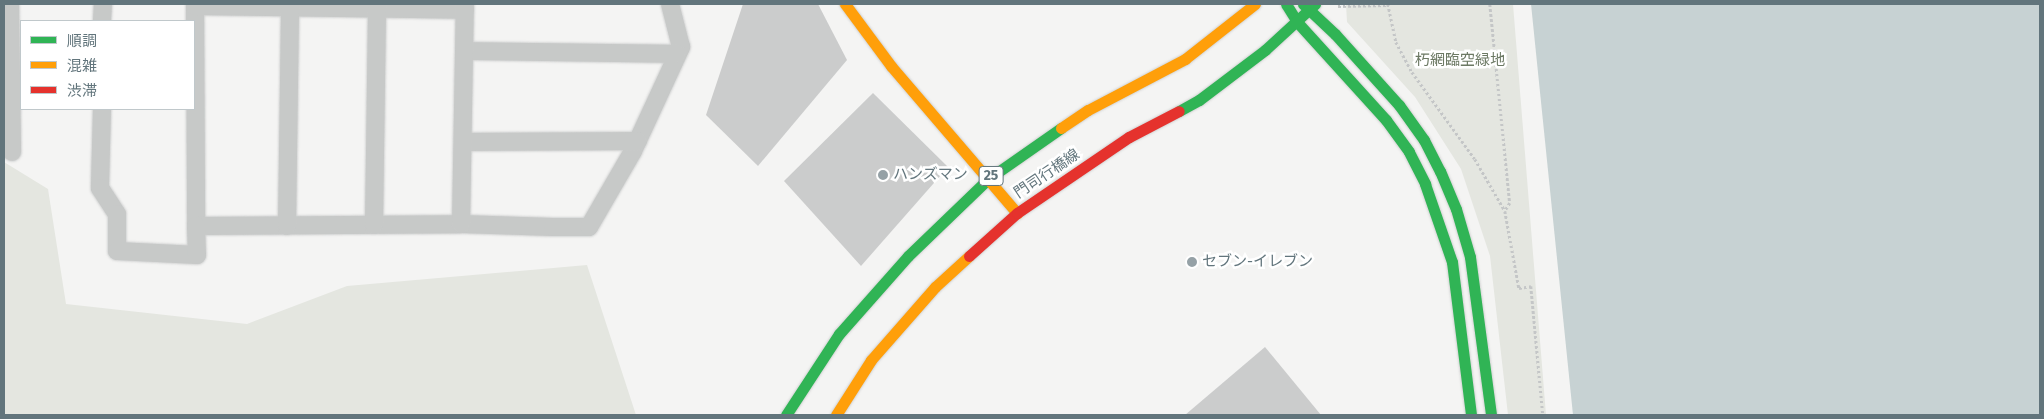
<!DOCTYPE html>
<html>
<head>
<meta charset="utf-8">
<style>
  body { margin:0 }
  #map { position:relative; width:2044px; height:419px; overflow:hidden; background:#f4f4f3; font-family:"Fira Sans","Noto Sans JP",sans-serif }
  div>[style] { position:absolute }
  .green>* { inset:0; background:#e4e6e0 }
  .water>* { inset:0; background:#c7d2d3 }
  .building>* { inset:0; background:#cbcccc }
  .path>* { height:2.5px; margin-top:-1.25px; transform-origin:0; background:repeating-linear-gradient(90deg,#c4c6c7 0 2.5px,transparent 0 5px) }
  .roads { filter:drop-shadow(0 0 1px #d0d1d1) drop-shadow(0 0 1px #d0d1d1) }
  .street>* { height:18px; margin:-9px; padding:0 9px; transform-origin:9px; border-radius:9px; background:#c7c9c8 }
  .fast>* { height:11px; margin:-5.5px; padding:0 5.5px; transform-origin:5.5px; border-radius:5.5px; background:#30b455 }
  .slow>* { height:11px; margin:-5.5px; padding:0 5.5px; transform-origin:5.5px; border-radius:5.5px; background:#ff9f0a }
  .jam>* { height:11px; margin:-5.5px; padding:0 5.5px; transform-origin:5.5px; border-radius:5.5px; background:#e5322d }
  .dots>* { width:14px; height:14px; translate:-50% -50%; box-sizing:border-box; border:2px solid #fff; border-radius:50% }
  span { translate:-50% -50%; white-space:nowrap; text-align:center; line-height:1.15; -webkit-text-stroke:5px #fff; paint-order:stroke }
  .shield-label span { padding:1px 4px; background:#fff; border:1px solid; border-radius:4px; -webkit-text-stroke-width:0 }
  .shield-label { font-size:14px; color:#62757c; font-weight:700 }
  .park-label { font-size:15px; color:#6c7964 }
  .street-label { font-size:15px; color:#62757c }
  .poi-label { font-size:15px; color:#62757c }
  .left { translate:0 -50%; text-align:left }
  .frame { position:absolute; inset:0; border:5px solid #62757c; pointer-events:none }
  .legend { position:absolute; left:20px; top:20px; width:175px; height:90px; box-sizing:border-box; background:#fff; border:1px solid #c0c8cb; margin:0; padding:6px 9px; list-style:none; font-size:15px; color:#62757c }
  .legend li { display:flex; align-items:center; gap:10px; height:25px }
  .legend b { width:25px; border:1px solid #c0c8cb }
</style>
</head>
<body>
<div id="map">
  <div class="green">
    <div style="clip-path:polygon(1346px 4px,1513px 4px,1546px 415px,1508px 415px,1490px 256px,1461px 169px,1415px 97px,1347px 22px)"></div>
    <div style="clip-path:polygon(4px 162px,48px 189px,66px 304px,247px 324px,347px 286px,587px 265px,636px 415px,4px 415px)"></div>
  </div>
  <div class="water">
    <div style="clip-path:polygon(1531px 4px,2040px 4px,2040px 415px,1573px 415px)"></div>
  </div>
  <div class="building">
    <div style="clip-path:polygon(743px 4px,818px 4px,847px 60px,758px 166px,706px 115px)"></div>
    <div style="clip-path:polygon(873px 93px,948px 167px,861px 266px,784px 181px)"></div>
    <div style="clip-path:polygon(1265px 347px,1321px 415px,1185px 415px)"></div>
  </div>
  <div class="path">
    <div style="left:1388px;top:4px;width:39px;rotate:78deg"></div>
    <div style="left:1396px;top:42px;width:34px;rotate:62deg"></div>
    <div style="left:1412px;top:72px;width:107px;rotate:54.1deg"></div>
    <div style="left:1475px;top:159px;width:60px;rotate:60deg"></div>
    <div style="left:1490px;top:4px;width:200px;rotate:84.3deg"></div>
    <div style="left:1510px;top:203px;width:9px;rotate:122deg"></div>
    <div style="left:1505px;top:211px;width:78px;rotate:79.7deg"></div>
    <div style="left:1519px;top:288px;width:12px;rotate:-9deg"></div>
    <div style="left:1531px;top:286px;width:130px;rotate:84.7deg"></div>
    <div style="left:1338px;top:6px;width:50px;rotate:-1.1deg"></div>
  </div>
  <div class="roads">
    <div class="street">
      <div style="left:10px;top:4px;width:148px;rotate:89.2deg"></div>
      <div style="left:195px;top:4px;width:222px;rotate:89.7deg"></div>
      <div style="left:196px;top:226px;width:265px;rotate:-0.4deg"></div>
      <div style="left:461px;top:224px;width:92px;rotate:1.9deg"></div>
      <div style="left:553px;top:227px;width:36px"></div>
      <div style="left:589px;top:227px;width:88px;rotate:-59.9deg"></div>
      <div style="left:633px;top:151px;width:115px;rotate:-65.2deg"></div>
      <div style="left:681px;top:47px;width:44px;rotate:-104.3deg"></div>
      <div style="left:195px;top:6px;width:270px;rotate:0.8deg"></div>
      <div style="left:102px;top:21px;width:17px;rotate:-87deg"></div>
      <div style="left:464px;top:51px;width:213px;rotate:0.8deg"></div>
      <div style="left:102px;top:109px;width:79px;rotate:91.5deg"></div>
      <div style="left:100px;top:188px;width:31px;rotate:57deg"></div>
      <div style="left:117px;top:214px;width:37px;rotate:90deg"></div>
      <div style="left:117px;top:251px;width:80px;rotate:2.9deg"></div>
      <div style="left:197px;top:255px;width:29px;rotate:-92deg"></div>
      <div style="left:463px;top:142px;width:175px;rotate:-0.3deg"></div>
      <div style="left:461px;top:224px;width:220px;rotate:-89deg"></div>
      <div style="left:374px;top:225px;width:221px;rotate:-89.2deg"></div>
      <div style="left:287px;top:226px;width:222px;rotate:-89.2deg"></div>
    </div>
    <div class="fast">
      <div style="left:1286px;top:4px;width:22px;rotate:58deg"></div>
      <div style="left:1298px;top:23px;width:131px;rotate:47.8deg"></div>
      <div style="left:1386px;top:120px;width:39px;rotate:54deg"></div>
      <div style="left:1409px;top:152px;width:36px;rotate:63deg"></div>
      <div style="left:1425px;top:184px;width:83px;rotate:70.9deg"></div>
      <div style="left:1452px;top:262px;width:154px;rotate:82.9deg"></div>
      <div style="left:1303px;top:4px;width:44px;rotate:43.2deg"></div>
      <div style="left:1335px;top:34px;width:96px;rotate:48deg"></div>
      <div style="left:1399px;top:105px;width:43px;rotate:54.5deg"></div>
      <div style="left:1424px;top:140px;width:35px;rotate:63deg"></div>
      <div style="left:1440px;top:171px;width:41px;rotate:67.2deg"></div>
      <div style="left:1456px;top:209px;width:50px;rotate:73.7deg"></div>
      <div style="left:1470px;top:257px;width:159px;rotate:82.4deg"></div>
      <div style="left:1179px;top:111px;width:23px;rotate:-29deg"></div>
      <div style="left:1199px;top:100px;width:83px;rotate:-37.1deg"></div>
      <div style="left:1265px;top:50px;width:68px;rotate:-42.6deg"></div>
      <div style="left:786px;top:415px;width:97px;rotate:-56.8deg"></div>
      <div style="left:839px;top:334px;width:104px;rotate:-48.5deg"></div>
      <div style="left:908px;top:256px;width:111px;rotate:-43.9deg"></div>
      <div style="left:988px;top:179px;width:89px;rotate:-34.9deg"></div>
    </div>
    <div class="slow">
      <div style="left:845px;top:4px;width:77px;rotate:53.4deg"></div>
      <div style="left:891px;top:66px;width:194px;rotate:49.4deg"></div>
      <div style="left:1061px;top:128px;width:32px;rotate:-34deg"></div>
      <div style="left:1088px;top:110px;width:110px;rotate:-27.7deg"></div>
      <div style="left:1185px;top:59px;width:89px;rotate:-38.2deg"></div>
      <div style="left:836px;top:415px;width:65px;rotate:-57.5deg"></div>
      <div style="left:871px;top:360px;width:97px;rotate:-48.8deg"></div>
      <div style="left:935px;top:287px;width:46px;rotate:-42.4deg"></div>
    </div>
    <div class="jam">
      <div style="left:969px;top:256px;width:64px;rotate:-41.9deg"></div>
      <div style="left:1017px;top:213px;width:135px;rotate:-34.2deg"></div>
      <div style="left:1129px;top:137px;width:56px;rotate:-27.5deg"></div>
    </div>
  </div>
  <div class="dots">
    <div style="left:883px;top:175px;background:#95a1a6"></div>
    <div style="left:1192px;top:262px;background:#95a1a6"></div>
  </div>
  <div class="shield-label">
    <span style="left:991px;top:176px">25</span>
  </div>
  <div class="park-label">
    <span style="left:1460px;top:61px">朽網臨空緑地</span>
  </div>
  <div class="street-label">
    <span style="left:1047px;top:174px;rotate:-34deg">門司行橋線</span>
  </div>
  <div class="poi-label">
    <span class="left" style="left:893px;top:175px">ハンズマン</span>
    <span class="left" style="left:1202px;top:262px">セブン-イレブン</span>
  </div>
  <div class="frame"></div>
  <ul class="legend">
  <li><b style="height:6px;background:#30b455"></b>順調</li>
  <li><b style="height:6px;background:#ff9f0a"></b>混雑</li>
  <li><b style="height:6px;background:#e5322d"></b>渋滞</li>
  </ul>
</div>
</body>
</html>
